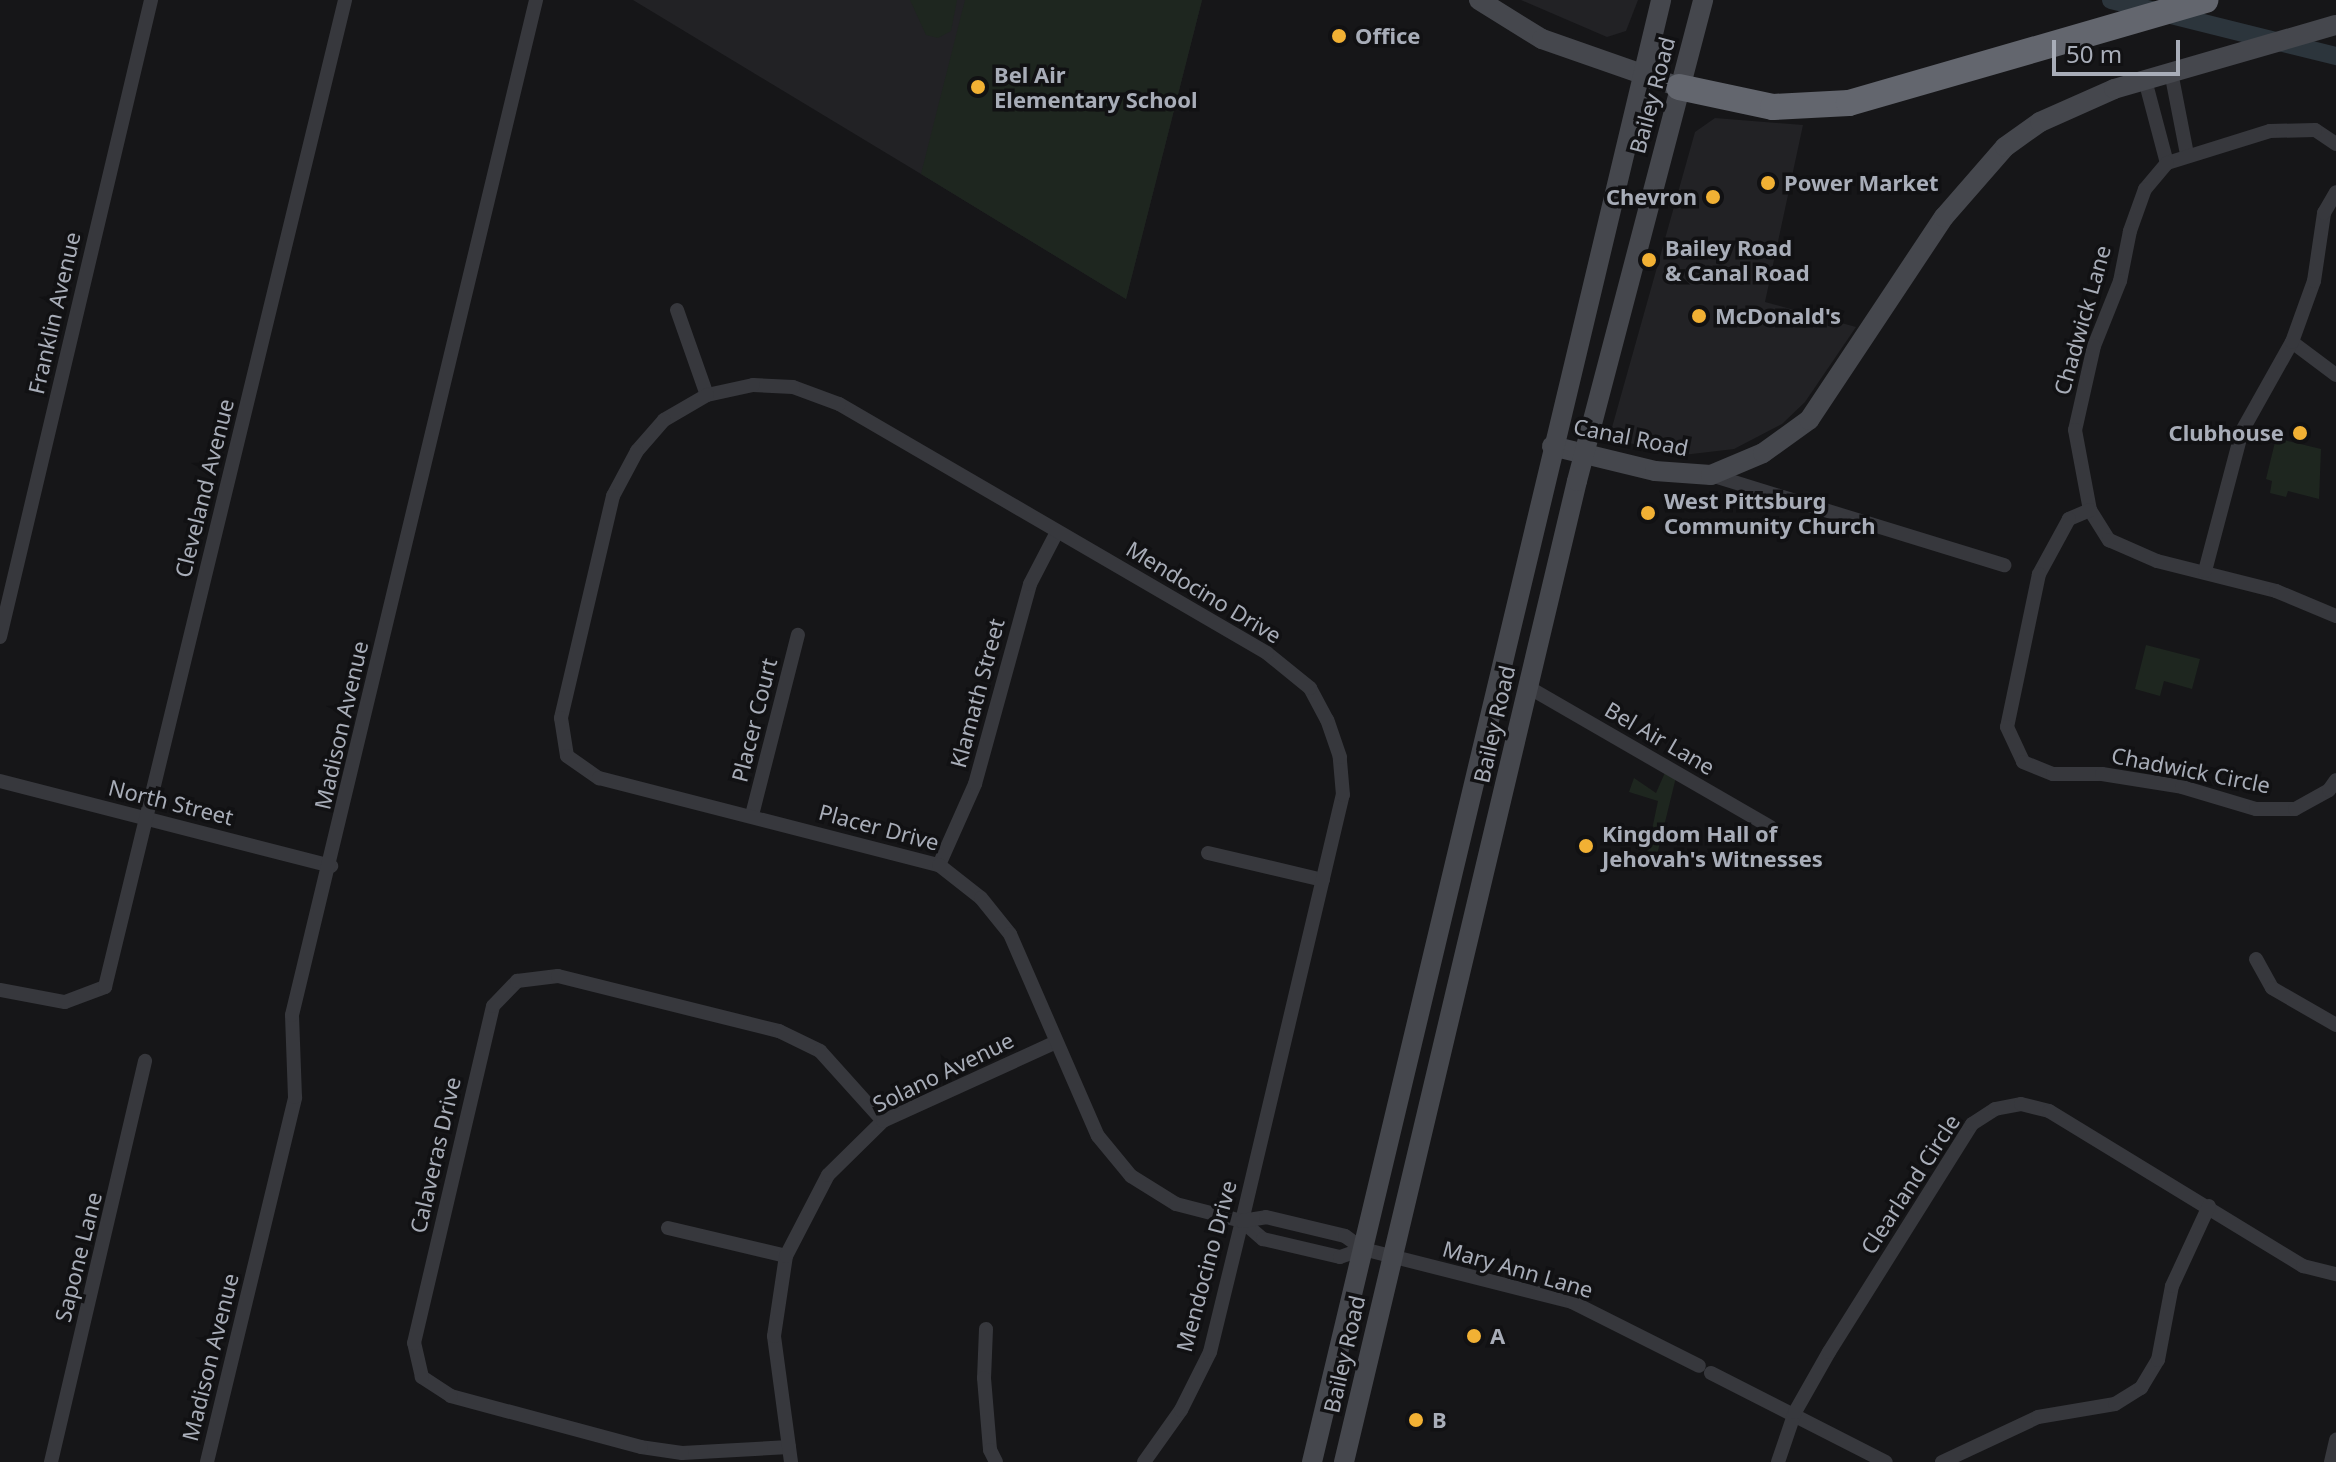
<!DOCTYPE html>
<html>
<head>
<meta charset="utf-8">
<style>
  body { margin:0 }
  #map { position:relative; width:2336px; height:1462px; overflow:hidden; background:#161618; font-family:"Noto Sans",sans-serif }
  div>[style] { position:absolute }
  .built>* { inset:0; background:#222225 }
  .green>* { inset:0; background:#1e261f }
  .canal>* { height:18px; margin:-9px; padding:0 9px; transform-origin:9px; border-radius:9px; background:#2c353c }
  .street>* { height:14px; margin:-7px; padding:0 7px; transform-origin:7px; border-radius:7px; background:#37383d }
  .secondary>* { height:20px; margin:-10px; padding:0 10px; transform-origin:10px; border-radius:10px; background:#45474d }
  .highway>* { height:26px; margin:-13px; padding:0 13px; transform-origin:13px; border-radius:13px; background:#63666e }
  .dots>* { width:22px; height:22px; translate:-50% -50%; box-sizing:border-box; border:4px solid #111113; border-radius:50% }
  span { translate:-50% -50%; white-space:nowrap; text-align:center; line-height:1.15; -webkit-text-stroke:7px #111113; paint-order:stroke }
  .poi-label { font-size:22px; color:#a8adb8; font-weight:700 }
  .left { translate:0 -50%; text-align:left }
  .right { translate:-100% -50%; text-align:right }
  .street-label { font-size:22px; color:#a8adb8 }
  .scale { position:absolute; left:2052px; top:40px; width:128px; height:36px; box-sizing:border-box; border:4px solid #a8adb8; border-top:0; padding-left:10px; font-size:24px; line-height:28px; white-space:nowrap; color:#a8adb8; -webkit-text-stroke:6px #111113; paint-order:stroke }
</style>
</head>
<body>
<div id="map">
  <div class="built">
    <div style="clip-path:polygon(633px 0,1202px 0,1126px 299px,921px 174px)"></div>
    <div style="clip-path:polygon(1521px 0,1638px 0,1626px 31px,1607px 37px)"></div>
    <div style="clip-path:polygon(1715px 118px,1803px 125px,1765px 302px,1856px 327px,1805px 402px,1782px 424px,1734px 449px,1683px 455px,1620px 441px,1611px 431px,1695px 132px)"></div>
  </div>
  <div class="green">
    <div style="clip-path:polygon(910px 0,957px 0,951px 31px,938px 38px,926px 35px)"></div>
    <div style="clip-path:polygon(965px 0,1202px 0,1126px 299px,921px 174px)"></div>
    <div style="clip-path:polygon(2276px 438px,2321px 449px,2319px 499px,2288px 491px,2286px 497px,2270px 493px,2272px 481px,2266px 479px)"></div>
    <div style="clip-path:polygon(2146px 645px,2200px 659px,2192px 689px,2164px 681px,2160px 696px,2135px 689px)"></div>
    <div style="clip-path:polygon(1667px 768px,1677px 773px,1657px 855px,1647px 853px,1658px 801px,1629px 792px,1634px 778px,1656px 793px)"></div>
  </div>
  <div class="canal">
    <div style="left:2111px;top:0;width:232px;rotate:14deg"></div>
  </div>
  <div class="street">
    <div style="left:2171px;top:72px;width:84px;rotate:79deg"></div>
    <div style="left:2145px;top:80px;width:86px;rotate:75.2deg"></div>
    <div style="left:2336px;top:144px;width:25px;rotate:-146deg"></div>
    <div style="left:2315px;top:130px;width:45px;rotate:178.7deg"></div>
    <div style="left:2270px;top:131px;width:108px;rotate:162.7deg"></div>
    <div style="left:2167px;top:163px;width:34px;rotate:130deg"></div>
    <div style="left:2145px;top:189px;width:45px;rotate:109.7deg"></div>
    <div style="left:2130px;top:231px;width:51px;rotate:101.3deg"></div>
    <div style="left:2120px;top:281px;width:70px;rotate:111.8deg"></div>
    <div style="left:2094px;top:346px;width:86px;rotate:102.7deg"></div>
    <div style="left:2075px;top:430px;width:81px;rotate:79.4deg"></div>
    <div style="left:2090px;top:510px;width:36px;rotate:58deg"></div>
    <div style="left:2109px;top:540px;width:52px;rotate:23.6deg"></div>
    <div style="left:2157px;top:561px;width:123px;rotate:14.1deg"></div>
    <div style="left:2276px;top:591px;width:65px;rotate:22.6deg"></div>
    <div style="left:677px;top:310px;width:90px;rotate:70.6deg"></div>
    <div style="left:2292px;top:342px;width:55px;rotate:36.9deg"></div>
    <div style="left:1711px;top:475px;width:307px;rotate:17.1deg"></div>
    <div style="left:2090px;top:510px;width:23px;rotate:157deg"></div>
    <div style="left:2069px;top:519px;width:63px;rotate:118.6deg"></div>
    <div style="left:2039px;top:574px;width:156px;rotate:101.8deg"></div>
    <div style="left:2007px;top:727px;width:38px;rotate:65deg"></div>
    <div style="left:2023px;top:762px;width:32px;rotate:22deg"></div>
    <div style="left:2053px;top:774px;width:49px"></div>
    <div style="left:2102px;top:774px;width:81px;rotate:9.2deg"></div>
    <div style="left:2182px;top:787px;width:77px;rotate:16.6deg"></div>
    <div style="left:2256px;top:809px;width:39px"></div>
    <div style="left:2295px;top:809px;width:39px;rotate:-29deg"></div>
    <div style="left:2329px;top:790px;width:12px;rotate:-55deg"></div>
    <div style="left:2205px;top:571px;width:145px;rotate:-75.2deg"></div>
    <div style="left:2242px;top:431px;width:102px;rotate:-60.7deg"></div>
    <div style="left:2292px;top:342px;width:65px;rotate:-70.2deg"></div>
    <div style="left:2314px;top:281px;width:69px;rotate:-81.6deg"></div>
    <div style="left:2324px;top:213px;width:24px;rotate:-60deg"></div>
    <div style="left:0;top:637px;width:655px;rotate:-76.66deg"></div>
    <div style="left:1528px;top:687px;width:280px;rotate:30deg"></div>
    <div style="left:0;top:781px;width:342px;rotate:14.4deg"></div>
    <div style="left:752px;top:815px;width:186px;rotate:-75.7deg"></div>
    <div style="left:1208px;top:853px;width:118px;rotate:13.2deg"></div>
    <div style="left:939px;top:865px;width:89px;rotate:-66deg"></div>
    <div style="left:975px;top:784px;width:207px;rotate:-74.6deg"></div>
    <div style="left:1030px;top:584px;width:59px;rotate:-62.6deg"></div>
    <div style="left:2256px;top:959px;width:33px;rotate:61deg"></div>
    <div style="left:2272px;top:988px;width:74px;rotate:30deg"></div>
    <div style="left:0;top:990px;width:66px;rotate:10.5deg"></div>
    <div style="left:65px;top:1002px;width:43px;rotate:-20.6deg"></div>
    <div style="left:105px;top:987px;width:1016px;rotate:-76.33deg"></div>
    <div style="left:1242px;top:1221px;width:28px;rotate:41deg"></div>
    <div style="left:1263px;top:1239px;width:79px;rotate:13.2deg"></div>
    <div style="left:1340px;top:1257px;width:24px;rotate:-19deg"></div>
    <div style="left:668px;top:1228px;width:121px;rotate:13.3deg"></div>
    <div style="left:986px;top:1329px;width:49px;rotate:92.3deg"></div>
    <div style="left:984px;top:1378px;width:72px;rotate:85.2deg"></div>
    <div style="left:990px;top:1450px;width:13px;rotate:63deg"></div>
    <div style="left:1711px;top:1373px;width:196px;rotate:27deg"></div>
    <div style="left:789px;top:1447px;width:107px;rotate:176.8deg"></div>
    <div style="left:682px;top:1453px;width:41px;rotate:-171.7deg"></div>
    <div style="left:641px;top:1447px;width:197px;rotate:-165deg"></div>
    <div style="left:451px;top:1396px;width:35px;rotate:-147deg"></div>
    <div style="left:422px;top:1377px;width:35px;rotate:-103deg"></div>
    <div style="left:414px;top:1343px;width:346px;rotate:-76.8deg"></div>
    <div style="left:493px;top:1006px;width:35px;rotate:-46deg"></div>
    <div style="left:517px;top:981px;width:41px;rotate:-7deg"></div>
    <div style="left:558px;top:976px;width:228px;rotate:14deg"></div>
    <div style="left:779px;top:1031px;width:46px;rotate:26deg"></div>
    <div style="left:820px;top:1051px;width:94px;rotate:48deg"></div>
    <div style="left:51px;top:1462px;width:412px;rotate:-76.8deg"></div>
    <div style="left:207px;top:1462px;width:375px;rotate:-76.4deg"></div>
    <div style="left:295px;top:1097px;width:82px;rotate:-92.1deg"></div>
    <div style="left:292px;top:1015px;width:1044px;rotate:-76.48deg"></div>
    <div style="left:791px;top:1462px;width:127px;rotate:-97.7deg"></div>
    <div style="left:774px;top:1336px;width:81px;rotate:-81.5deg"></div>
    <div style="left:786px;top:1256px;width:91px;rotate:-62.6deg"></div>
    <div style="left:828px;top:1175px;width:77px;rotate:-44.5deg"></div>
    <div style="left:883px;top:1121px;width:190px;rotate:-24.5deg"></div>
    <div style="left:1144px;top:1462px;width:64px;rotate:-54.6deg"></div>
    <div style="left:1181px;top:1410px;width:65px;rotate:-63.4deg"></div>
    <div style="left:1210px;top:1352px;width:135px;rotate:-76.3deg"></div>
    <div style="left:1242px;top:1221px;width:438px;rotate:-76.7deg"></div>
    <div style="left:1343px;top:795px;width:38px;rotate:-95deg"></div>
    <div style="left:1340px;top:757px;width:39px;rotate:-109deg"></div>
    <div style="left:1327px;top:720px;width:36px;rotate:-118deg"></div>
    <div style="left:1310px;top:688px;width:55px;rotate:-140.9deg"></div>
    <div style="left:1267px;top:653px;width:495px;rotate:-149.8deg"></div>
    <div style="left:839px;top:404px;width:49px;rotate:-159.7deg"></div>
    <div style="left:793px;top:387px;width:40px;rotate:-177.1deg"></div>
    <div style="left:753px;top:385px;width:47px;rotate:167.7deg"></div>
    <div style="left:707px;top:395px;width:50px;rotate:149.8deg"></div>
    <div style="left:664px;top:420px;width:41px;rotate:131.1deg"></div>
    <div style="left:637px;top:451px;width:51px;rotate:118.1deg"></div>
    <div style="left:613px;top:496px;width:228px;rotate:103.2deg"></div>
    <div style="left:561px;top:718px;width:38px;rotate:81deg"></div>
    <div style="left:567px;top:756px;width:39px;rotate:35deg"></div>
    <div style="left:599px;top:778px;width:351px;rotate:14.4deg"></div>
    <div style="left:939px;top:865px;width:53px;rotate:38.2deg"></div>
    <div style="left:981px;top:898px;width:46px;rotate:51.1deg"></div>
    <div style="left:1010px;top:934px;width:220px;rotate:66.5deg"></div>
    <div style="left:1098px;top:1136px;width:52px;rotate:50.5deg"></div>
    <div style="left:1131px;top:1176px;width:53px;rotate:31.9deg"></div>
    <div style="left:1176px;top:1204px;width:68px;rotate:14.4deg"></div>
    <div style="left:1242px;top:1221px;width:24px;rotate:-9deg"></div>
    <div style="left:1266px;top:1217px;width:81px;rotate:13.5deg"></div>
    <div style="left:1345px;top:1236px;width:22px;rotate:36deg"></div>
    <div style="left:1363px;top:1249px;width:216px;rotate:14.2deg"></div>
    <div style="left:1572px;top:1302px;width:142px;rotate:26.7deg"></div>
    <div style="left:1778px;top:1462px;width:53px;rotate:-71.2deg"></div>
    <div style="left:1795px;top:1412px;width:69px;rotate:-60.5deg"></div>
    <div style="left:1829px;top:1352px;width:269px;rotate:-57.9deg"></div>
    <div style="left:1972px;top:1124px;width:27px;rotate:-33deg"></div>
    <div style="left:1995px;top:1109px;width:26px;rotate:-11deg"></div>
    <div style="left:2021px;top:1104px;width:29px;rotate:14deg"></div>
    <div style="left:2049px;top:1111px;width:298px;rotate:31.4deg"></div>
    <div style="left:2303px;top:1266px;width:34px;rotate:14deg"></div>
    <div style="left:1942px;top:1462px;width:106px;rotate:-25.1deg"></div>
    <div style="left:2038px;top:1417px;width:78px;rotate:-9.6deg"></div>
    <div style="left:2115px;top:1404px;width:31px;rotate:-32deg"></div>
    <div style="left:2141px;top:1388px;width:33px;rotate:-59deg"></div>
    <div style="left:2158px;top:1360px;width:75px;rotate:-79.3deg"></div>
    <div style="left:2172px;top:1286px;width:88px;rotate:-65.2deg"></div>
    <div style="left:2331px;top:1462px;width:23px;rotate:-77deg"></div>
  </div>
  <div class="secondary">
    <div style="left:1479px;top:0;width:74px;rotate:31.8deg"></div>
    <div style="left:1542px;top:39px;width:145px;rotate:19.3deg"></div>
    <div style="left:1552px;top:446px;width:106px;rotate:13.6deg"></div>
    <div style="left:1655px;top:471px;width:56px;rotate:4.1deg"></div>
    <div style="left:1711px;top:475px;width:56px;rotate:-22.9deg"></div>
    <div style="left:1763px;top:453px;width:57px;rotate:-35.7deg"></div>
    <div style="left:1809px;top:420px;width:244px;rotate:-56.4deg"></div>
    <div style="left:1944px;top:217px;width:93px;rotate:-48.9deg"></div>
    <div style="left:2005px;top:147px;width:43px;rotate:-35.5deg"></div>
    <div style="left:2040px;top:122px;width:81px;rotate:-24deg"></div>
    <div style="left:2114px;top:89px;width:231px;rotate:-16.1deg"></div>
    <div style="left:1312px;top:1462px;width:1503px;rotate:-76.57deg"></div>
    <div style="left:1344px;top:1462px;width:1008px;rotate:-76.64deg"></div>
    <div style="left:1577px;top:481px;width:497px;rotate:-75.3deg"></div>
  </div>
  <div class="highway">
    <div style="left:1679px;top:87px;width:96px;rotate:12deg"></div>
    <div style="left:1773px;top:107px;width:76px;rotate:-3deg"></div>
    <div style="left:1849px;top:103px;width:371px;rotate:-16.1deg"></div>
  </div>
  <div class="dots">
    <div style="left:1339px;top:36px;background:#f2b134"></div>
    <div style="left:978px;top:87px;background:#f2b134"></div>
    <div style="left:1768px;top:183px;background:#f2b134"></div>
    <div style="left:1713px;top:197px;background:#f2b134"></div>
    <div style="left:1649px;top:260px;background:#f2b134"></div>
    <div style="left:1699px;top:316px;background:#f2b134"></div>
    <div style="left:2300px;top:433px;background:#f2b134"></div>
    <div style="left:1648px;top:513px;background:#f2b134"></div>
    <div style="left:1586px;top:846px;background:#f2b134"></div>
    <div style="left:1474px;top:1336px;background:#f2b134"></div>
    <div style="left:1416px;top:1420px;background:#f2b134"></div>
  </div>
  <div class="poi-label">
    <span class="left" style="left:1355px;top:36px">Office</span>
    <span class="left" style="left:994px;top:87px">Bel Air<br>Elementary School</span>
    <span class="left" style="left:1784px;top:183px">Power Market</span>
    <span class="right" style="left:1697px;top:197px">Chevron</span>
    <span class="left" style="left:1665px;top:260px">Bailey Road<br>&amp; Canal Road</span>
    <span class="left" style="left:1715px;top:316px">McDonald's</span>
    <span class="right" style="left:2284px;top:433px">Clubhouse</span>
    <span class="left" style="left:1664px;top:513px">West Pittsburg<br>Community Church</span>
    <span class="left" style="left:1602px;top:846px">Kingdom Hall of<br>Jehovah's Witnesses</span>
    <span class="left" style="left:1490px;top:1336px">A</span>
    <span class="left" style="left:1432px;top:1420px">B</span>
  </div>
  <div class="street-label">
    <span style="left:1652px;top:95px;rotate:-75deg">Bailey Road</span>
    <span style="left:54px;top:313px;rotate:-77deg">Franklin Avenue</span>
    <span style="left:2082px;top:320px;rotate:-74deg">Chadwick Lane</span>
    <span style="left:1631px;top:437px;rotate:11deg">Canal Road</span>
    <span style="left:204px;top:488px;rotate:-76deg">Cleveland Avenue</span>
    <span style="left:1204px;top:592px;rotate:31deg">Mendocino Drive</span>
    <span style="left:977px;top:693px;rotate:-75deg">Klamath Street</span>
    <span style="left:754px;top:720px;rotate:-76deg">Placer Court</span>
    <span style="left:1494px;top:724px;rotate:-77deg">Bailey Road</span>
    <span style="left:341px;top:725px;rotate:-77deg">Madison Avenue</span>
    <span style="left:1660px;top:738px;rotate:30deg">Bel Air Lane</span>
    <span style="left:2191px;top:770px;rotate:11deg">Chadwick Circle</span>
    <span style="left:171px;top:802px;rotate:14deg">North Street</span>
    <span style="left:879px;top:827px;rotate:15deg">Placer Drive</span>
    <span style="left:943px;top:1072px;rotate:-26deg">Solano Avenue</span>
    <span style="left:435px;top:1155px;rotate:-77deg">Calaveras Drive</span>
    <span style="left:1910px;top:1184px;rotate:-57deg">Clearland Circle</span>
    <span style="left:78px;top:1257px;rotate:-76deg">Sapone Lane</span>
    <span style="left:1206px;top:1266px;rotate:-75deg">Mendocino Drive</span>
    <span style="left:1518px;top:1269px;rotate:16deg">Mary Ann Lane</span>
    <span style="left:1344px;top:1354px;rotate:-77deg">Bailey Road</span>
    <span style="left:210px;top:1357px;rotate:-76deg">Madison Avenue</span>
  </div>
  <div class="scale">50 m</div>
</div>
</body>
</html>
